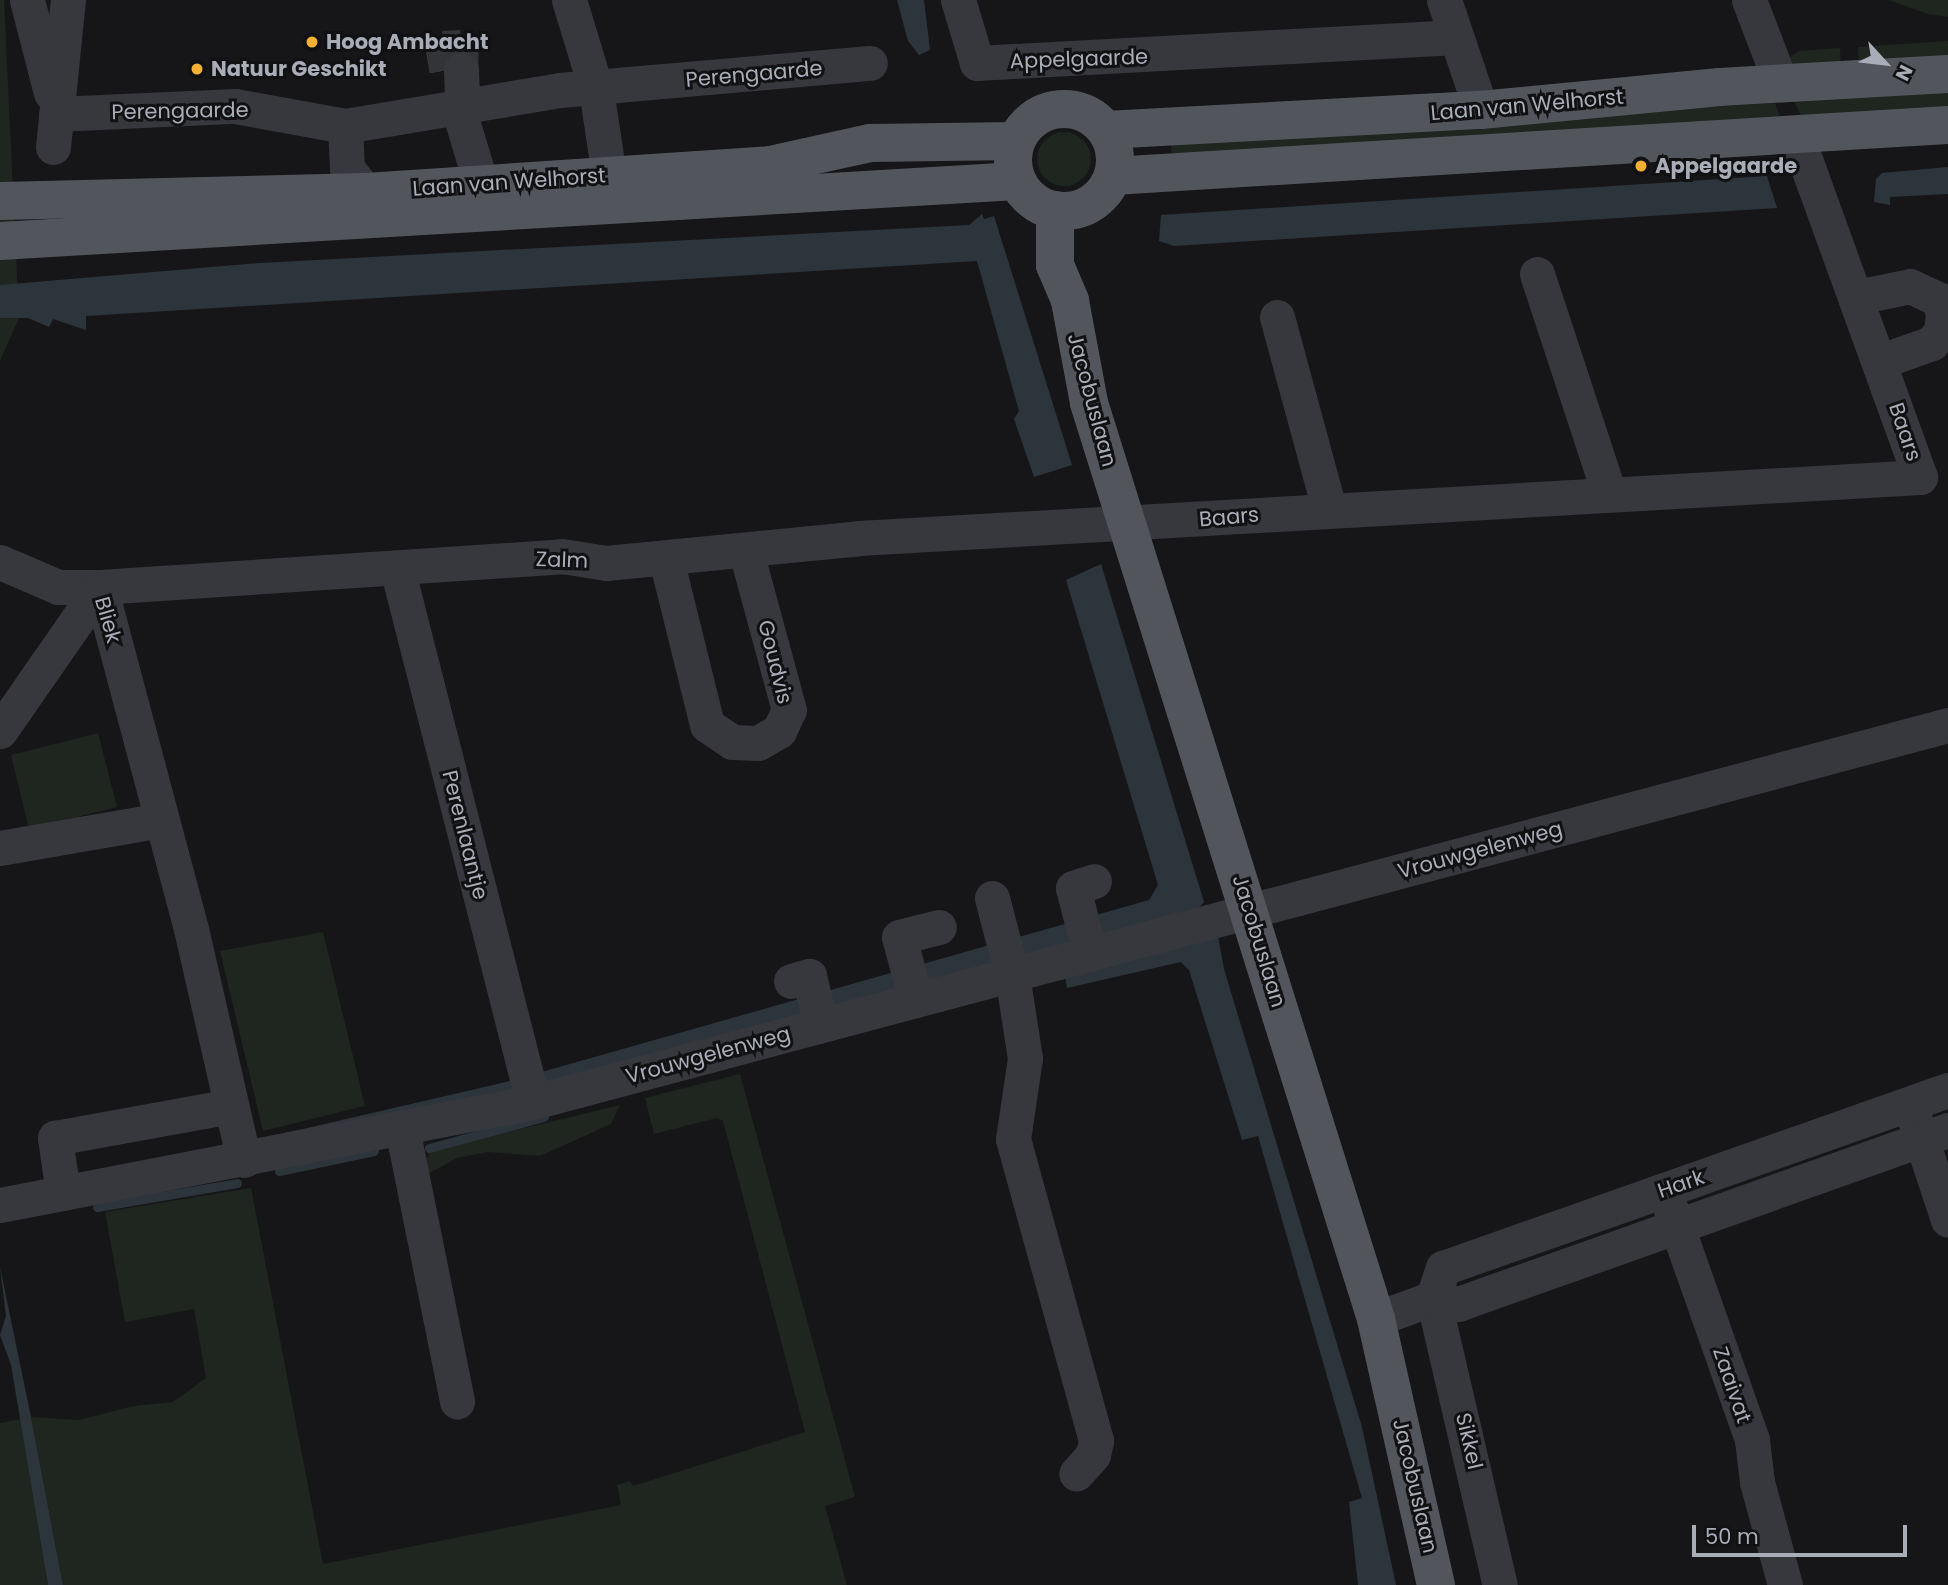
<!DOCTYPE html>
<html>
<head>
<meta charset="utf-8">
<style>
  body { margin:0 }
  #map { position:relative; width:1948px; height:1585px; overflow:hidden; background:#161618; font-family:Poppins,sans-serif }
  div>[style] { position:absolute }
  .green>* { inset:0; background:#1e261f }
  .round { border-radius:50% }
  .water>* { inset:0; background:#2c353c }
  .stream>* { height:9px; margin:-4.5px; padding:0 4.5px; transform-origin:4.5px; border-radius:4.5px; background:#2c353c }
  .minor-tunnel>* { height:35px; margin-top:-17.5px; transform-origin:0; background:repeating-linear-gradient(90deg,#333438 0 35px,transparent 0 53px) }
  .minor>* { height:35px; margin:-17.5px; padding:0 17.5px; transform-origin:17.5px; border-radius:17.5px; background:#37383d }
  .major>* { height:38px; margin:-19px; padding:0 19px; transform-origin:19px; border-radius:19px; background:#53555c }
  .major>.ring { margin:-19px; padding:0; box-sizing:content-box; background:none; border:38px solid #53555c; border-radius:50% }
  .dots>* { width:19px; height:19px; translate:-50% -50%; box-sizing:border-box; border:4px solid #111113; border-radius:50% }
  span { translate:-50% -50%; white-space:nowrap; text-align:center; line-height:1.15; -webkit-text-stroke:6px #111113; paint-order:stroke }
  .poi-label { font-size:21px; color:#a8adb8; font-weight:700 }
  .left { translate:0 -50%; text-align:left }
  .street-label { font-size:21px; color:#a8adb8 }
  .north { position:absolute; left:1850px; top:28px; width:70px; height:70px; -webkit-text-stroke:5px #111113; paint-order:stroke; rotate:117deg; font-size:19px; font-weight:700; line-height:28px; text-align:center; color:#a8adb8 }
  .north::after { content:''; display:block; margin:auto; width:24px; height:32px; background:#a8adb8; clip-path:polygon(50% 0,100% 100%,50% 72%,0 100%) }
  .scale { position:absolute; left:1692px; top:1525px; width:215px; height:32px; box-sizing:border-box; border:4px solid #a8adb8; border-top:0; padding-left:9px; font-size:21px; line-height:24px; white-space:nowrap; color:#a8adb8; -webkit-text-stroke:5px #111113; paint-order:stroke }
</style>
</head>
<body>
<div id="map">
  <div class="green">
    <div style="clip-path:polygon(0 0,4px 0,19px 318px,0 361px)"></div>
    <div style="clip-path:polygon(1888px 0,1948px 0,1948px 17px,1928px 14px)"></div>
    <div style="clip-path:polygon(1948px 41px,1948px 60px,1859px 66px,1858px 47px)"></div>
    <div style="clip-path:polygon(1840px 48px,1841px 67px,1794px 70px,1789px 58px,1799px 51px)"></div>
    <div style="clip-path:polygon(1948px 90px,1948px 112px,1803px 121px,1793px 98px)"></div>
    <div style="clip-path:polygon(1775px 103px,1782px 122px,1172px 161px,1171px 140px)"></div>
    <div class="round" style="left:1037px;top:132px;width:54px;height:54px"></div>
    <div style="clip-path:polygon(98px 733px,117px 807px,29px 829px,11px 755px)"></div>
    <div style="clip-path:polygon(323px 932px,365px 1106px,263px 1131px,220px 951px)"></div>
    <div style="clip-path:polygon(740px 1074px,855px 1497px,825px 1506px,847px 1585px,63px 1585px,31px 1417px,79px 1420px,133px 1406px,173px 1402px,206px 1378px,194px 1309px,125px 1322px,105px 1212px,251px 1188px,323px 1564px,621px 1505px,617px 1485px,630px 1481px,633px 1486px,805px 1432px,723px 1121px,717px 1118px,654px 1134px,645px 1098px)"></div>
    <div style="clip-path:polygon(620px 1105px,611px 1124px,540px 1156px,488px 1152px,457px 1158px,417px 1180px,430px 1151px)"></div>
    <div style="clip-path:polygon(21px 1419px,48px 1585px,0 1585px,0 1423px)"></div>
  </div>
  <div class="water">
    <div style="clip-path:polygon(897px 0,924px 0,930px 50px,919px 55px,908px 41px)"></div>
    <div style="clip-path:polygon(1948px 167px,1948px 194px,1890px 197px,1890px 205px,1874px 202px,1876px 179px,1882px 173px)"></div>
    <div style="clip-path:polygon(1767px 176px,1777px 208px,1174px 246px,1159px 241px,1161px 215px)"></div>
    <div style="clip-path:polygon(982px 214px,984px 219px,994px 216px,1072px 465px,1034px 477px,1014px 419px,1019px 411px,977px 261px,86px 316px,86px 330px,53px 319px,49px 327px,28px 318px,0 318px,0 285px,260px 263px,969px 225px)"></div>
    <div style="clip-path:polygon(1101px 564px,1204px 902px,1198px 908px,513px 1093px,264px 1138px,506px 1082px,1149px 900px,1158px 885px,1066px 580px)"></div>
    <div style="clip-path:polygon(1218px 936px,1224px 969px,1362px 1427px,1396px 1585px,1358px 1585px,1349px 1502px,1362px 1498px,1258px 1136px,1242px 1140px,1189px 970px,1181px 962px,1067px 988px,1065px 977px)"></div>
    <div style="clip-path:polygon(0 1267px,31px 1417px,63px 1585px,48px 1585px,11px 1365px,0 1335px,6px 1316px)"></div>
  </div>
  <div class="stream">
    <div style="left:429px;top:1148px;width:119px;rotate:-15.1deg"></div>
    <div style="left:279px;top:1171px;width:97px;rotate:-11.9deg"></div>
    <div style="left:97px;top:1207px;width:142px;rotate:-9.7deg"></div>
  </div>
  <div class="minor-tunnel">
    <div style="left:447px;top:70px;width:22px;rotate:-100deg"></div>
    <div style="left:443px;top:48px;width:18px;rotate:-3deg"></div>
    <div style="left:461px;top:47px;width:23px;rotate:90deg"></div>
  </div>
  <div class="minor">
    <div style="left:27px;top:0;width:96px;rotate:75.5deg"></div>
    <div style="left:569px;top:0;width:93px;rotate:73.1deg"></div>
    <div style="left:596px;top:89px;width:88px;rotate:81.5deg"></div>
    <div style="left:958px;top:0;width:66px;rotate:73.2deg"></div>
    <div style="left:977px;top:63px;width:480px;rotate:-3.1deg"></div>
    <div style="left:1444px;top:0;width:116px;rotate:71.4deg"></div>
    <div style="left:1749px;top:0;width:90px;rotate:69.1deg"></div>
    <div style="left:461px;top:70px;width:54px;rotate:87.9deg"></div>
    <div style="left:463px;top:124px;width:63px;rotate:73.3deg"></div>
    <div style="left:56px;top:114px;width:179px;rotate:-2.6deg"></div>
    <div style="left:235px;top:106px;width:112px;rotate:10.3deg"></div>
    <div style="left:345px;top:126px;width:218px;rotate:-9.5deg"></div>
    <div style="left:560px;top:90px;width:311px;rotate:-5deg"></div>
    <div style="left:345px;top:126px;width:42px;rotate:87.3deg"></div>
    <div style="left:347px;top:168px;width:31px;rotate:52deg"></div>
    <div style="left:53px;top:147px;width:148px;rotate:-84.2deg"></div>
    <div style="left:1537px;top:274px;width:231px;rotate:71.8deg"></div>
    <div style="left:1857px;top:297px;width:54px;rotate:-11.7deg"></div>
    <div style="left:1910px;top:286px;width:31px;rotate:25deg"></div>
    <div style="left:1938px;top:299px;width:15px;rotate:70deg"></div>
    <div style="left:1943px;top:313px;width:18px;rotate:96deg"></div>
    <div style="left:1941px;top:331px;width:15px;rotate:127deg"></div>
    <div style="left:1932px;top:343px;width:54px;rotate:160.6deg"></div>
    <div style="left:1277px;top:317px;width:199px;rotate:74.8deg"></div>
    <div style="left:666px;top:559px;width:171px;rotate:76.1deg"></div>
    <div style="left:707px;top:725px;width:30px;rotate:34deg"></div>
    <div style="left:732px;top:742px;width:26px;rotate:2deg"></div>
    <div style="left:758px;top:743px;width:24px;rotate:-30deg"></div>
    <div style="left:779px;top:731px;width:23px;rotate:-65deg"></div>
    <div style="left:789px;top:710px;width:164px;rotate:-105.2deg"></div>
    <div style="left:0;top:562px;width:63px;rotate:23.3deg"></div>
    <div style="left:58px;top:587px;width:42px"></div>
    <div style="left:100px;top:587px;width:463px;rotate:-3.8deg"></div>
    <div style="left:562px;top:556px;width:45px;rotate:9deg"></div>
    <div style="left:606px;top:563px;width:254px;rotate:-5.6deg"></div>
    <div style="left:859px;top:538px;width:1063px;rotate:-3.29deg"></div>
    <div style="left:1920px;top:477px;width:365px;rotate:-109.9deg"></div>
    <div style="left:397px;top:568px;width:551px;rotate:75.71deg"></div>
    <div style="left:100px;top:587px;width:354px;rotate:75.1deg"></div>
    <div style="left:191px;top:929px;width:237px;rotate:77.1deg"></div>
    <div style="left:0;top:731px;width:175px;rotate:-55.2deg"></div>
    <div style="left:0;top:848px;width:164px;rotate:-9.8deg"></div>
    <div style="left:992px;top:898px;width:80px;rotate:75.4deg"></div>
    <div style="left:1012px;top:975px;width:84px;rotate:81.1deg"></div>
    <div style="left:1025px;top:1058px;width:82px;rotate:98.4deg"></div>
    <div style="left:1013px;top:1139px;width:313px;rotate:74.6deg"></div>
    <div style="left:1096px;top:1441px;width:14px;rotate:102deg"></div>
    <div style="left:1093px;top:1455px;width:25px;rotate:132deg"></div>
    <div style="left:1090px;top:954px;width:68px;rotate:-104.4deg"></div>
    <div style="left:1073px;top:888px;width:22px;rotate:-18deg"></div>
    <div style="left:791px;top:981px;width:19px;rotate:-16deg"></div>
    <div style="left:809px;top:976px;width:50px;rotate:76.2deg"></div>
    <div style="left:916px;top:1000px;width:65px;rotate:-105.1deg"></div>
    <div style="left:899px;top:937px;width:41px;rotate:-14deg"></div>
    <div style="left:1914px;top:1117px;width:108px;rotate:71.7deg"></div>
    <div style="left:402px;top:1128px;width:279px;rotate:78.6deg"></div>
    <div style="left:63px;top:1193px;width:56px;rotate:-98.3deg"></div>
    <div style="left:55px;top:1138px;width:179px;rotate:-10.3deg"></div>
    <div style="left:1669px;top:1204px;width:250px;rotate:70.6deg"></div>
    <div style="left:1752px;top:1440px;width:42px;rotate:83.2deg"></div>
    <div style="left:1757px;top:1482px;width:107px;rotate:74.8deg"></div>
    <div style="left:0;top:1205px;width:543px;rotate:-10.94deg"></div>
    <div style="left:533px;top:1102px;width:1464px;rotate:-14.92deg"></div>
    <div style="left:1433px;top:1298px;width:32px;rotate:-72deg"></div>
    <div style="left:1443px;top:1268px;width:535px;rotate:-19.42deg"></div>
    <div style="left:1433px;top:1298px;width:295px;rotate:76.9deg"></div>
    <div style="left:1376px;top:1319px;width:61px;rotate:-20.2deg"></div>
    <div style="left:1433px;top:1298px;width:26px;rotate:13deg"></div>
    <div style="left:1458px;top:1304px;width:520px;rotate:-19.55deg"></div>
  </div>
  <div class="major">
    <div class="ring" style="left:1013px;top:109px;width:64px;height:64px"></div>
    <div style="left:1106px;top:130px;width:376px;rotate:-3.1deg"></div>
    <div style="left:1481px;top:110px;width:240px;rotate:-5.5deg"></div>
    <div style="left:1720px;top:87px;width:228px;rotate:-3.3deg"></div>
    <div style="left:1113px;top:176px;width:837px;rotate:-3.5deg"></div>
    <div style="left:0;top:201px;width:366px;rotate:-1.4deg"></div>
    <div style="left:366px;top:192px;width:405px;rotate:-3.8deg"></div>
    <div style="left:770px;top:165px;width:102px;rotate:-12.4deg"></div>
    <div style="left:870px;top:143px;width:146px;rotate:-0.8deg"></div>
    <div style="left:1055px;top:210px;width:55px;rotate:90deg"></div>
    <div style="left:1055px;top:265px;width:39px;rotate:67deg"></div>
    <div style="left:1070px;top:301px;width:104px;rotate:79.4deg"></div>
    <div style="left:1089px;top:403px;width:960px;rotate:72.6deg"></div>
    <div style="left:1376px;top:1319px;width:273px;rotate:77.3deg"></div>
    <div style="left:0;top:241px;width:1019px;rotate:-3.38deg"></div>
  </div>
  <div class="dots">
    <div style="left:312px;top:42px;background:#f2b134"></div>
    <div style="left:197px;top:69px;background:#f2b134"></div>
    <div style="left:1641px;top:166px;background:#f2b134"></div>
  </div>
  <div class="poi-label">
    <span class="left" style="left:326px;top:42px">Hoog Ambacht</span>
    <span class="left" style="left:211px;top:69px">Natuur Geschikt</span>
    <span class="left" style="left:1655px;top:166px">Appelgaarde</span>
  </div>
  <div class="street-label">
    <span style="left:1079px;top:59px;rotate:-2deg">Appelgaarde</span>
    <span style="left:754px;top:74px;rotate:-5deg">Perengaarde</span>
    <span style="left:1527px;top:105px;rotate:-5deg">Laan van Welhorst</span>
    <span style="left:180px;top:111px;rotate:-1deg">Perengaarde</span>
    <span style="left:509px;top:182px;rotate:-4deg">Laan van Welhorst</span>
    <span style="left:1092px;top:400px;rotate:75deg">Jacobuslaan</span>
    <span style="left:1905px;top:432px;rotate:71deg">Baars</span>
    <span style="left:1229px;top:517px;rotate:-5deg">Baars</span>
    <span style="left:562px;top:560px;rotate:2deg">Zalm</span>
    <span style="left:108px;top:620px;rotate:74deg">Bliek</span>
    <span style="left:775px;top:662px;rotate:76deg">Goudvis</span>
    <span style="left:465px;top:835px;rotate:76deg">Perenlaantje</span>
    <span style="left:1480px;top:850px;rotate:-15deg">Vrouwgelenweg</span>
    <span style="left:1259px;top:941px;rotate:73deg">Jacobuslaan</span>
    <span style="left:708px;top:1055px;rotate:-15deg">Vrouwgelenweg</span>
    <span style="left:1681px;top:1184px;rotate:-19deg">Hark</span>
    <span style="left:1732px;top:1385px;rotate:71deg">Zaaivat</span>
    <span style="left:1469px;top:1441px;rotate:77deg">Sikkel</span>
    <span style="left:1415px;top:1486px;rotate:77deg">Jacobuslaan</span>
  </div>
  <div class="north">N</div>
  <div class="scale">50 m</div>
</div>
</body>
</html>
